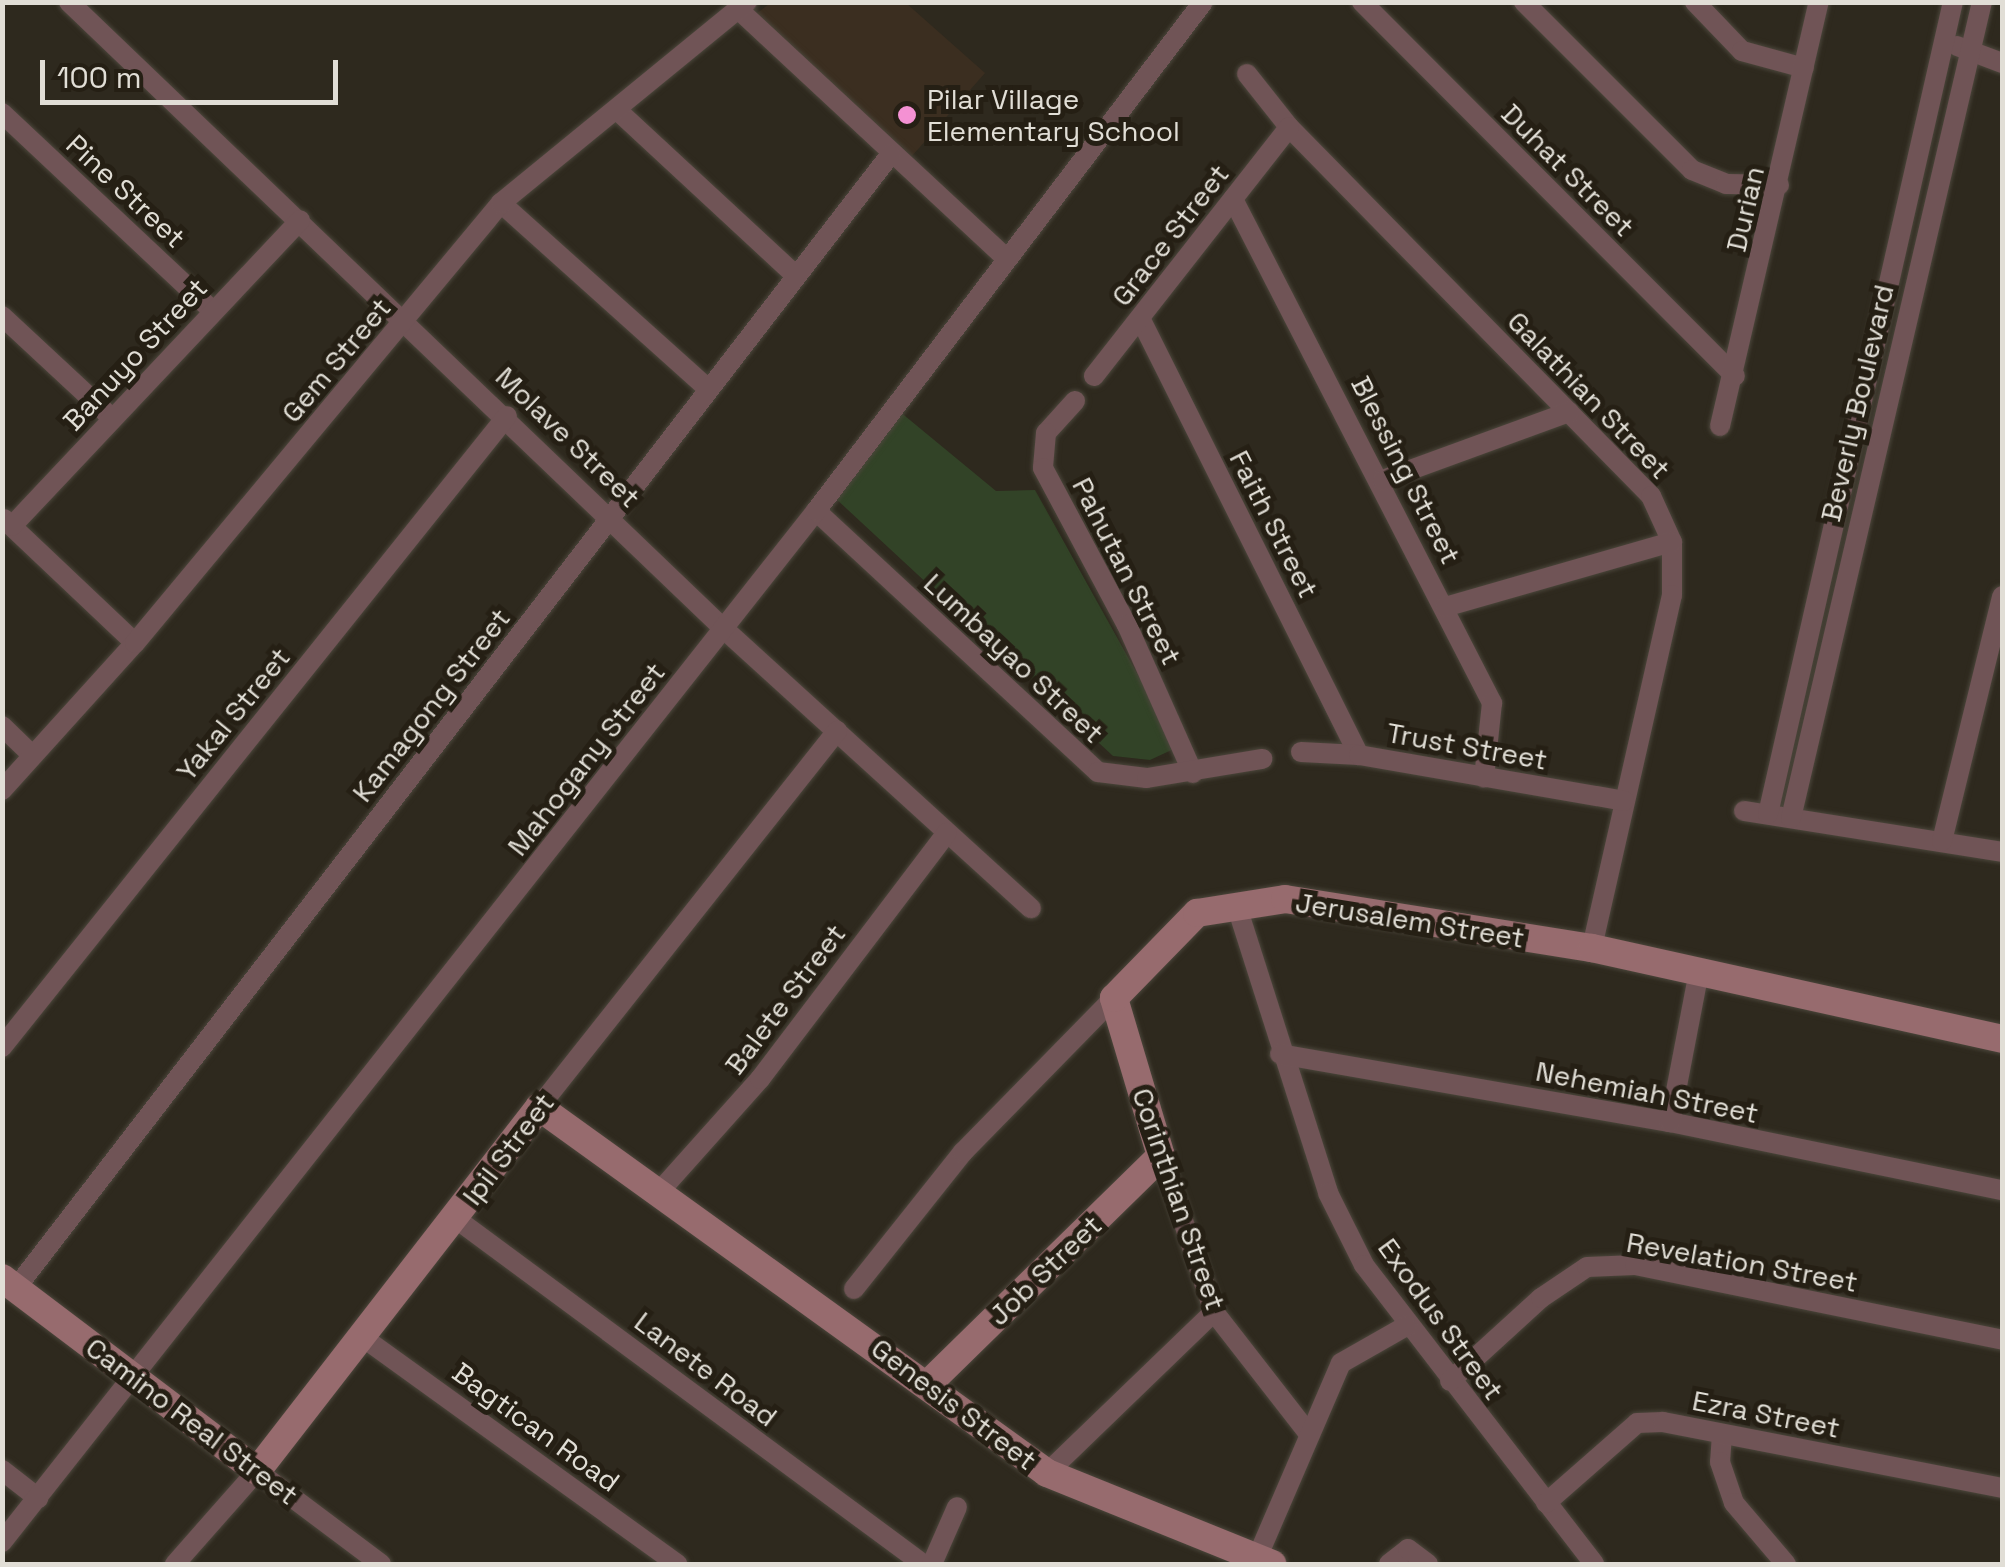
<!DOCTYPE html>
<html>
<head>
<meta charset="utf-8">
<style>
  body { margin:0 }
  #map { position:relative; width:2005px; height:1567px; overflow:hidden; background:#2e291e; font-family:"Space Grotesk",sans-serif }
  div>[style] { position:absolute }
  .education>* { inset:0; background:#3b2e20 }
  .green>* { inset:0; background:#324327 }
  .roads { filter:drop-shadow(0 0 2px #4b463b) drop-shadow(0 0 2px #4b463b) }
  .street>* { height:20px; margin:-10px; padding:0 10px; transform-origin:10px; border-radius:10px; background:#705456 }
  .secondary>* { height:28px; margin:-14px; padding:0 14px; transform-origin:14px; border-radius:14px; background:#976b6e }
  .dots>* { width:28px; height:28px; translate:-50% -50%; box-sizing:border-box; border:5px solid #251f14; border-radius:50% }
  span { translate:-50% -50%; white-space:nowrap; text-align:center; line-height:1.15; -webkit-text-stroke:10px #251f14; paint-order:stroke }
  .poi-label { font-size:28px; color:#e1ded6 }
  .left { translate:0 -50%; text-align:left }
  .street-label { font-size:28px; color:#e1ded6 }
  .frame { position:absolute; inset:0; border:5px solid #e1ded6; pointer-events:none }
  .scale { position:absolute; left:40px; top:60px; width:298px; height:45px; box-sizing:border-box; border:5px solid #e1ded6; border-top:0; padding-left:12px; font-size:30px; line-height:35px; white-space:nowrap; color:#e1ded6; -webkit-text-stroke:8px #251f14; paint-order:stroke }
</style>
</head>
<body>
<div id="map">
  <div class="education">
    <div style="clip-path:polygon(770px 3px,906px 3px,985px 73px,912px 156px,755px 15px)"></div>
  </div>
  <div class="green">
    <div style="clip-path:polygon(899px 411px,996px 491px,1035px 490px,1178px 747px,1150px 760px,1113px 756px,834px 497px)"></div>
  </div>
  <div class="roads">
    <div class="street">
      <div style="left:69px;top:2px;width:907px;rotate:43.75deg"></div>
      <div style="left:724px;top:629px;width:415px;rotate:42.3deg"></div>
      <div style="left:1362px;top:2px;width:528px;rotate:45.08deg"></div>
      <div style="left:1524px;top:2px;width:238px;rotate:45deg"></div>
      <div style="left:1692px;top:170px;width:37px;rotate:22deg"></div>
      <div style="left:1726px;top:184px;width:53px;rotate:1.1deg"></div>
      <div style="left:1695px;top:2px;width:68px;rotate:46.2deg"></div>
      <div style="left:1742px;top:51px;width:64px;rotate:15.3deg"></div>
      <div style="left:738px;top:9px;width:367px;rotate:42.9deg"></div>
      <div style="left:1957px;top:46px;width:48px;rotate:20.7deg"></div>
      <div style="left:1247px;top:74px;width:68px;rotate:51.6deg"></div>
      <div style="left:1289px;top:127px;width:517px;rotate:45.55deg"></div>
      <div style="left:1651px;top:496px;width:51px;rotate:65.5deg"></div>
      <div style="left:1672px;top:542px;width:53px;rotate:90deg"></div>
      <div style="left:1672px;top:595px;width:362px;rotate:102.8deg"></div>
      <div style="left:617px;top:110px;width:240px;rotate:42.8deg"></div>
      <div style="left:2px;top:113px;width:288px;rotate:43.2deg"></div>
      <div style="left:1233px;top:199px;width:567px;rotate:62.8deg"></div>
      <div style="left:1492px;top:703px;width:75px;rotate:96.1deg"></div>
      <div style="left:501px;top:203px;width:275px;rotate:41.9deg"></div>
      <div style="left:2px;top:316px;width:151px;rotate:42.9deg"></div>
      <div style="left:1140px;top:318px;width:489px;rotate:63.4deg"></div>
      <div style="left:1094px;top:376px;width:316px;rotate:-51.9deg"></div>
      <div style="left:1075px;top:401px;width:43px;rotate:132.2deg"></div>
      <div style="left:1046px;top:433px;width:35px;rotate:95deg"></div>
      <div style="left:1043px;top:468px;width:178px;rotate:61.9deg"></div>
      <div style="left:1127px;top:625px;width:162px;rotate:66deg"></div>
      <div style="left:1720px;top:426px;width:435px;rotate:-76.9deg"></div>
      <div style="left:1383px;top:480px;width:198px;rotate:-20.1deg"></div>
      <div style="left:816px;top:511px;width:384px;rotate:42.8deg"></div>
      <div style="left:1098px;top:772px;width:49px;rotate:7deg"></div>
      <div style="left:1147px;top:778px;width:117px;rotate:-9.4deg"></div>
      <div style="left:4px;top:519px;width:180px;rotate:43.4deg"></div>
      <div style="left:12px;top:526px;width:420px;rotate:-46.7deg"></div>
      <div style="left:1445px;top:607px;width:236px;rotate:-16deg"></div>
      <div style="left:2px;top:726px;width:42px;rotate:44deg"></div>
      <div style="left:1301px;top:752px;width:58px;rotate:3deg"></div>
      <div style="left:1359px;top:755px;width:269px;rotate:9.8deg"></div>
      <div style="left:2px;top:790px;width:198px;rotate:-47.9deg"></div>
      <div style="left:135px;top:643px;width:572px;rotate:-50.25deg"></div>
      <div style="left:501px;top:203px;width:318px;rotate:-39.3deg"></div>
      <div style="left:1744px;top:811px;width:261px;rotate:9deg"></div>
      <div style="left:1768px;top:814px;width:833px;rotate:-77.17deg"></div>
      <div style="left:1791px;top:818px;width:838px;rotate:-76.83deg"></div>
      <div style="left:1942px;top:841px;width:252px;rotate:-76.2deg"></div>
      <div style="left:1237px;top:907px;width:300px;rotate:72.3deg"></div>
      <div style="left:1328px;top:1193px;width:80px;rotate:63.4deg"></div>
      <div style="left:1364px;top:1265px;width:377px;rotate:52.4deg"></div>
      <div style="left:2px;top:1047px;width:808px;rotate:-51.33deg"></div>
      <div style="left:1280px;top:1054px;width:396px;rotate:9.9deg"></div>
      <div style="left:1670px;top:1122px;width:339px;rotate:11.6deg"></div>
      <div style="left:539px;top:1107px;width:480px;rotate:-51.6deg"></div>
      <div style="left:1670px;top:1122px;width:153px;rotate:-79.1deg"></div>
      <div style="left:1161px;top:1156px;width:165px;rotate:71.2deg"></div>
      <div style="left:1214px;top:1312px;width:155px;rotate:52.1deg"></div>
      <div style="left:659px;top:1192px;width:152px;rotate:-48.2deg"></div>
      <div style="left:760px;top:1079px;width:309px;rotate:-52.8deg"></div>
      <div style="left:455px;top:1218px;width:582px;rotate:36.48deg"></div>
      <div style="left:16px;top:1288px;width:1431px;rotate:-52.35deg"></div>
      <div style="left:854px;top:1289px;width:175px;rotate:-51.5deg"></div>
      <div style="left:963px;top:1152px;width:216px;rotate:-45.6deg"></div>
      <div style="left:361px;top:1336px;width:390px;rotate:35.8deg"></div>
      <div style="left:1450px;top:1381px;width:123px;rotate:-42.4deg"></div>
      <div style="left:1541px;top:1298px;width:55px;rotate:-34deg"></div>
      <div style="left:1587px;top:1267px;width:48px;rotate:-2.4deg"></div>
      <div style="left:1635px;top:1265px;width:375px;rotate:11.5deg"></div>
      <div style="left:1722px;top:1434px;width:28px;rotate:94deg"></div>
      <div style="left:1720px;top:1462px;width:43px;rotate:71.1deg"></div>
      <div style="left:1734px;top:1503px;width:80px;rotate:49.6deg"></div>
      <div style="left:2px;top:1470px;width:46px;rotate:37.9deg"></div>
      <div style="left:1047px;top:1473px;width:232px;rotate:-44deg"></div>
      <div style="left:1546px;top:1503px;width:121px;rotate:-41.3deg"></div>
      <div style="left:1637px;top:1423px;width:26px;rotate:-2deg"></div>
      <div style="left:1663px;top:1422px;width:345px;rotate:11deg"></div>
      <div style="left:2px;top:1542px;width:1314px;rotate:-51.71deg"></div>
      <div style="left:816px;top:511px;width:639px;rotate:-52.75deg"></div>
      <div style="left:1257px;top:1558px;width:212px;rotate:-66.7deg"></div>
      <div style="left:1341px;top:1363px;width:75px;rotate:-29.6deg"></div>
      <div style="left:175px;top:1564px;width:124px;rotate:-48.6deg"></div>
      <div style="left:257px;top:1471px;width:155px;rotate:36.9deg"></div>
      <div style="left:932px;top:1564px;width:62px;rotate:-66.3deg"></div>
      <div style="left:1389px;top:1564px;width:24px;rotate:-38deg"></div>
      <div style="left:1408px;top:1549px;width:25px;rotate:37deg"></div>
    </div>
    <div class="secondary">
      <div style="left:2px;top:1278px;width:320px;rotate:37.1deg"></div>
      <div style="left:257px;top:1471px;width:460px;rotate:-52.2deg"></div>
      <div style="left:539px;top:1107px;width:626px;rotate:35.77deg"></div>
      <div style="left:1047px;top:1473px;width:243px;rotate:22deg"></div>
      <div style="left:928px;top:1384px;width:326px;rotate:-44.4deg"></div>
      <div style="left:1161px;top:1156px;width:165px;rotate:-106.6deg"></div>
      <div style="left:1114px;top:998px;width:119px;rotate:-45.7deg"></div>
      <div style="left:1197px;top:913px;width:89px;rotate:-9deg"></div>
      <div style="left:1285px;top:899px;width:311px;rotate:9.1deg"></div>
      <div style="left:1592px;top:948px;width:420px;rotate:12.5deg"></div>
    </div>
  </div>
  <div class="dots">
    <div style="left:907px;top:115px;background:#f491d3"></div>
  </div>
  <div class="poi-label">
    <span class="left" style="left:927px;top:115px">Pilar Village<br>Elementary School</span>
  </div>
  <div class="street-label">
    <span style="left:1568px;top:170px;rotate:45deg">Duhat Street</span>
    <span style="left:126px;top:191px;rotate:43deg">Pine Street</span>
    <span style="left:1745px;top:209px;rotate:-77deg">Durian</span>
    <span style="left:1170px;top:235px;rotate:-52deg">Grace Street</span>
    <span style="left:135px;top:354px;rotate:-47deg">Banuyo Street</span>
    <span style="left:336px;top:360px;rotate:-50deg">Gem Street</span>
    <span style="left:1589px;top:395px;rotate:46deg">Galathian Street</span>
    <span style="left:1857px;top:403px;rotate:-77deg">Beverly Boulevard</span>
    <span style="left:568px;top:437px;rotate:44deg">Molave Street</span>
    <span style="left:1406px;top:470px;rotate:63deg">Blessing Street</span>
    <span style="left:1274px;top:524px;rotate:63deg">Faith Street</span>
    <span style="left:1127px;top:571px;rotate:63deg">Pahutan Street</span>
    <span style="left:1014px;top:658px;rotate:43deg">Lumbayao Street</span>
    <span style="left:431px;top:705px;rotate:-52deg">Kamagong Street</span>
    <span style="left:233px;top:714px;rotate:-51deg">Yakal Street</span>
    <span style="left:1467px;top:746px;rotate:10deg">Trust Street</span>
    <span style="left:586px;top:759px;rotate:-52deg">Mahogany Street</span>
    <span style="left:1410px;top:920px;rotate:9deg">Jerusalem Street</span>
    <span style="left:785px;top:999px;rotate:-53deg">Balete Street</span>
    <span style="left:1647px;top:1092px;rotate:11deg">Nehemiah Street</span>
    <span style="left:508px;top:1149px;rotate:-53deg">Ipil Street</span>
    <span style="left:1179px;top:1199px;rotate:71deg">Corinthian Street</span>
    <span style="left:1742px;top:1262px;rotate:10deg">Revelation Street</span>
    <span style="left:1045px;top:1270px;rotate:-44deg">Job Street</span>
    <span style="left:1441px;top:1319px;rotate:54deg">Exodus Street</span>
    <span style="left:706px;top:1369px;rotate:37deg">Lanete Road</span>
    <span style="left:954px;top:1404px;rotate:37deg">Genesis Street</span>
    <span style="left:1766px;top:1414px;rotate:11deg">Ezra Street</span>
    <span style="left:192px;top:1421px;rotate:37deg">Camino Real Street</span>
    <span style="left:536px;top:1427px;rotate:36deg">Bagtican Road</span>
  </div>
  <div class="frame"></div>
  <div class="scale">100 m</div>
</div>
</body>
</html>
